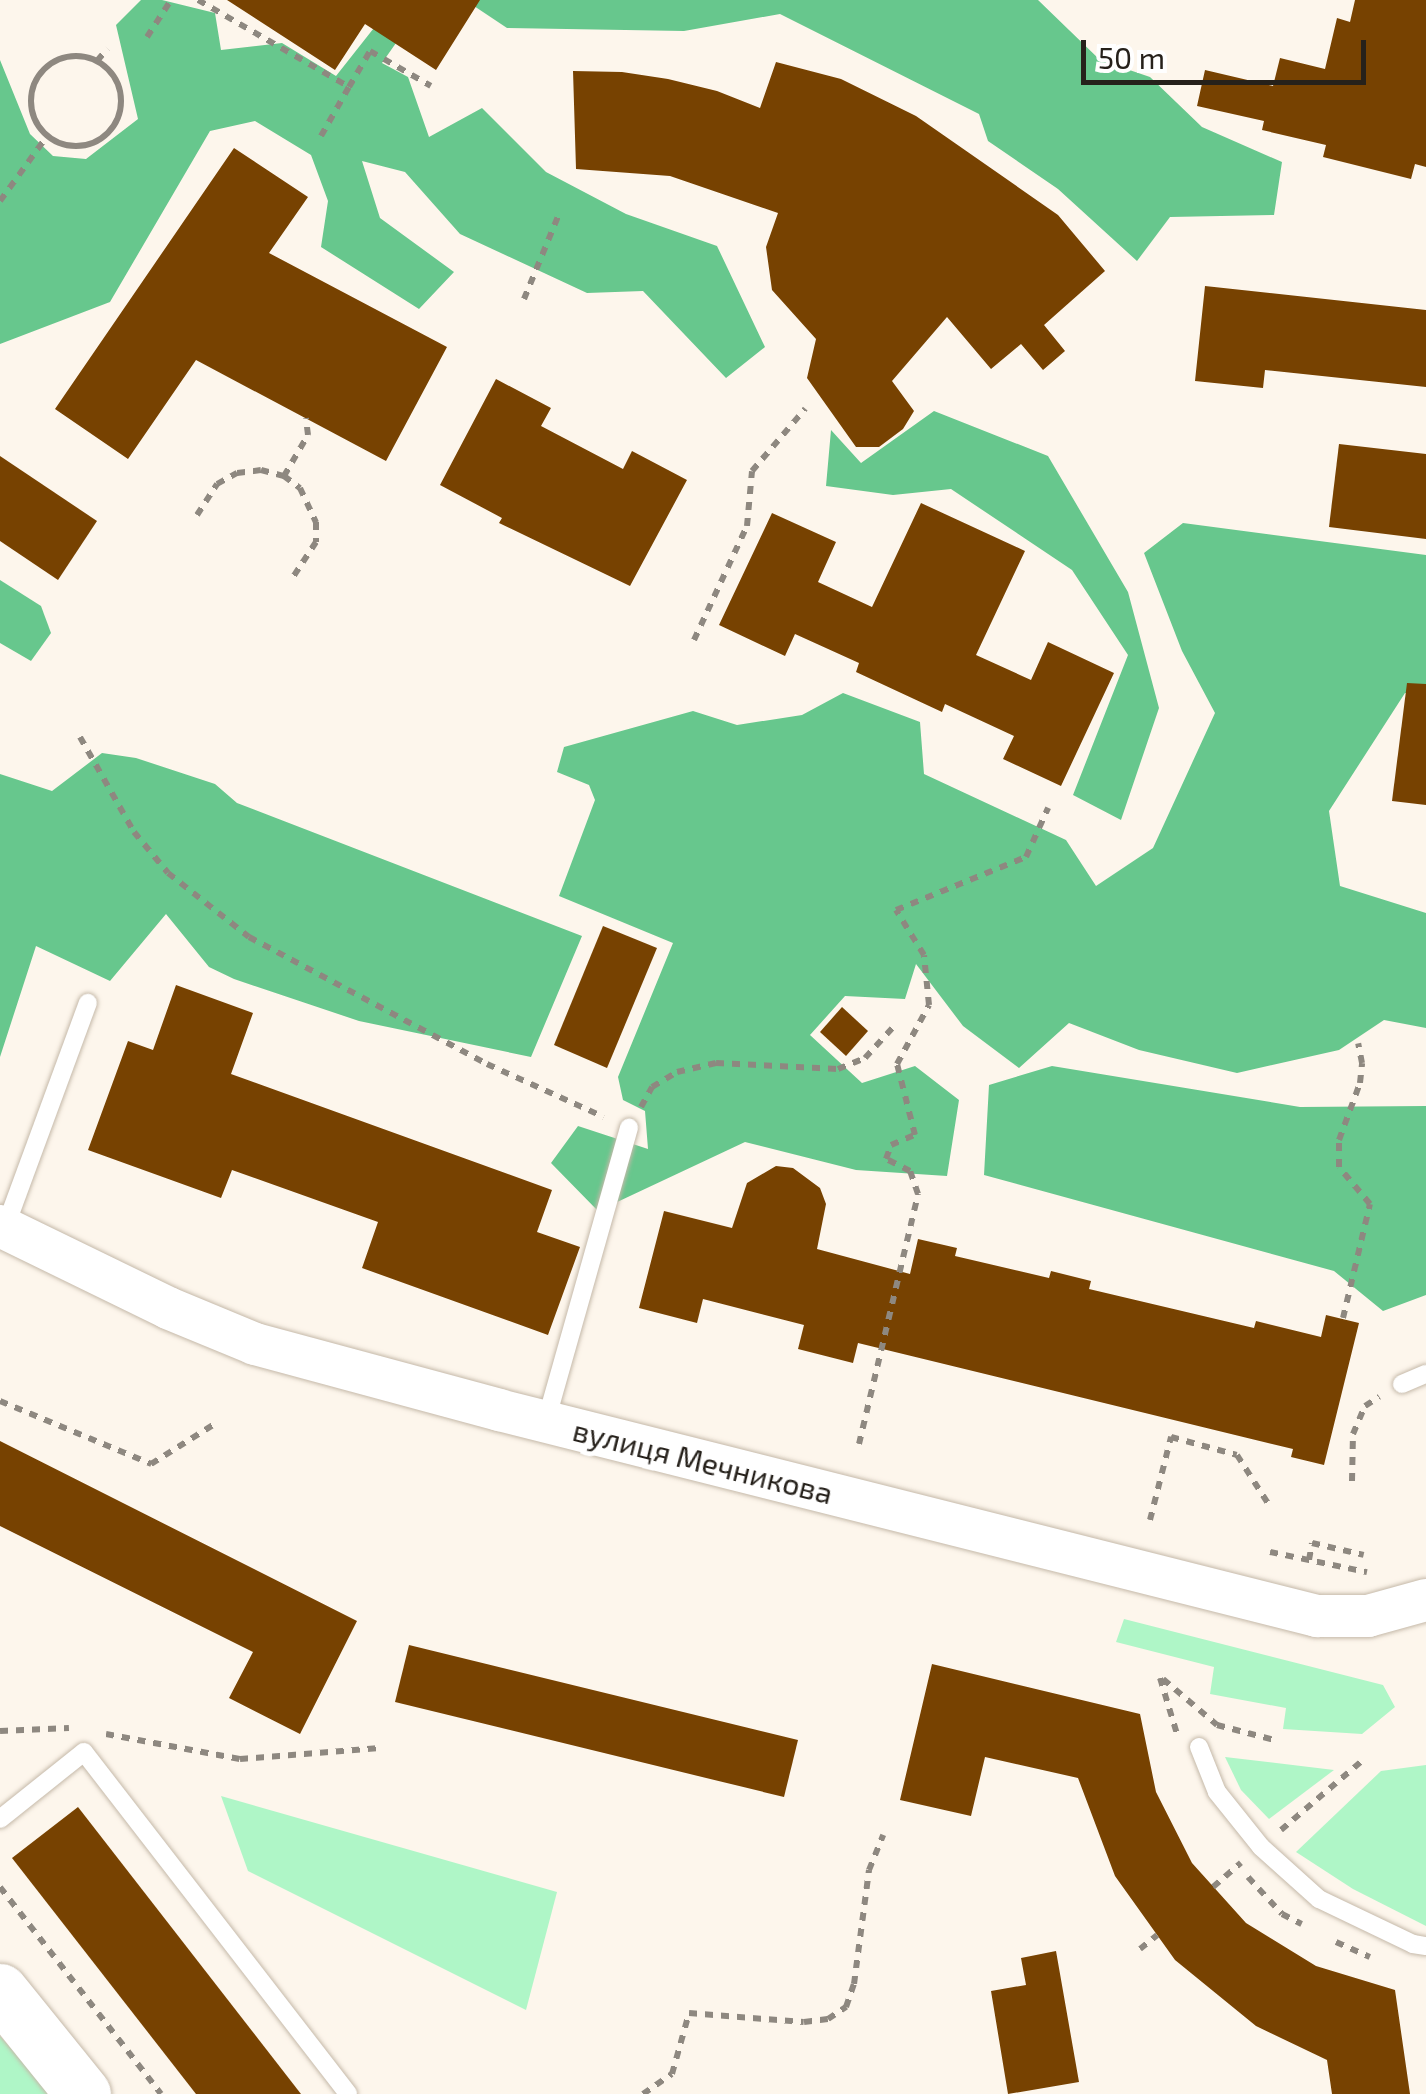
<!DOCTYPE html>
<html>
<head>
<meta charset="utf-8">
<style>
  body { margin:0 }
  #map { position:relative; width:1426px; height:2094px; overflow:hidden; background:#fdf6ec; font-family:"Exo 2",sans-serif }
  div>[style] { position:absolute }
  .green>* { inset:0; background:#aff6c7 }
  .forest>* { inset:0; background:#67c78d }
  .building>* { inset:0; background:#774201 }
  .path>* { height:6px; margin-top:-3px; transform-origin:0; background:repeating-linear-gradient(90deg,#8e8880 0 8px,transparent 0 16px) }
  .path>.ring { margin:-3px; padding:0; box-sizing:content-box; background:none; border:6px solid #8e8880; border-radius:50% }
  .roads { filter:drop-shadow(0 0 2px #c5b9a9) drop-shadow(0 0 2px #c5b9a9) }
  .service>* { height:18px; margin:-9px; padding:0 9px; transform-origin:9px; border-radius:9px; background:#fff }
  .tertiary>* { height:42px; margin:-21px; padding:0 21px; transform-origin:21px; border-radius:21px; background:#fff }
  .primary>* { height:55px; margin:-27.5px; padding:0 27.5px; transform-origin:27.5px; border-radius:27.5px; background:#fff }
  span { translate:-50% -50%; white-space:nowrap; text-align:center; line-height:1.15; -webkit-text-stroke:10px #fff; paint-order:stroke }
  .street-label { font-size:30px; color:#26211b }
  .scale { position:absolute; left:1081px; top:40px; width:285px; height:45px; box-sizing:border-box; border:5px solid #26211b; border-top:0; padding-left:12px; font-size:30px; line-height:35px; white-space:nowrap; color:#26211b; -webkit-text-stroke:8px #fff; paint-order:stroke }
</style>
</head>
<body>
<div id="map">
  <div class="green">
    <div style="clip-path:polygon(1124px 1619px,1383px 1685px,1395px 1707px,1362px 1734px,1283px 1729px,1286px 1708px,1210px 1694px,1214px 1667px,1116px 1642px)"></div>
    <div style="clip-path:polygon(1225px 1757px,1334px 1770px,1269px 1819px,1241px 1790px)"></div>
    <div style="clip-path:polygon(1426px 1765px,1426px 1926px,1353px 1889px,1296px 1852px,1381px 1771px)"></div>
    <div style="clip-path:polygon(221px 1796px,557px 1892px,526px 2010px,248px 1871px)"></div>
    <div style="clip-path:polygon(0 2036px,24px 2063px,48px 2094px,0 2094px)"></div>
  </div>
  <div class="forest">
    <div style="clip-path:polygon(141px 0,162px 0,215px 13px,221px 50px,282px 43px,336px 76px,396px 0,426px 0,382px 63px,408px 77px,429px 137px,482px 108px,546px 172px,626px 214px,717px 246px,765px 347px,726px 378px,643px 291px,587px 293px,460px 234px,405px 172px,362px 161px,380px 218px,454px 272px,419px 309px,321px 247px,328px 201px,311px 155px,255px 121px,210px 131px,110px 302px,0 344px,0 60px,30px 134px,53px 156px,86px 159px,138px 119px,116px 25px)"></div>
    <div style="clip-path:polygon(465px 0,1038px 0,1100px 60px,1150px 77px,1202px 127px,1282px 162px,1274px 215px,1170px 217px,1137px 261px,1058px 189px,988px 141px,979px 114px,780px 14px,684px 31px,507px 28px)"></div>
    <div style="clip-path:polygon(934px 411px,1048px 456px,1128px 592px,1159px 708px,1121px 820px,1073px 795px,1128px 655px,1072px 570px,951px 489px,893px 495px,826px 486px,831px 430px,861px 463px)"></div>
    <div style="clip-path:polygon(1183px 523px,1426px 555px,1426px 694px,1405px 693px,1329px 811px,1340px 886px,1426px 913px,1426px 1028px,1384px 1020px,1339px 1050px,1237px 1073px,1139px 1050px,1069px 1023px,1019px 1068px,963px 1026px,916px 964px,905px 999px,845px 996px,810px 1035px,862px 1083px,915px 1066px,959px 1100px,947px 1176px,856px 1170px,745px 1142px,598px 1211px,551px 1163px,578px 1126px,648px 1149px,645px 1111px,623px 1100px,618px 1077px,673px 943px,559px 896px,595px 800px,589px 785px,557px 772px,564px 747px,693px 711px,737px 725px,802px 715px,843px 693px,920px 722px,924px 774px,1066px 840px,1096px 886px,1153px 848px,1215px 713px,1182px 651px,1144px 553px)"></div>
    <div style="clip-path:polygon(0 580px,41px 606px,51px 633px,31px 661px,0 643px)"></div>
    <div style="clip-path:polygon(102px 753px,136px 758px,215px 784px,237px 803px,582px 936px,531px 1057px,359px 1021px,234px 979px,209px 967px,166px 914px,110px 981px,36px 946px,0 1057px,0 774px,52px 791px)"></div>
    <div style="clip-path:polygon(1052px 1066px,1300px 1107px,1426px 1106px,1426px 1295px,1383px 1311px,1334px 1271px,984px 1175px,989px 1085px)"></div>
  </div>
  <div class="building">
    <div style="clip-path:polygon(227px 0,480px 0,436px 70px,365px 24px,335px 70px)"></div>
    <div style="clip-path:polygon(1355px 0,1426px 0,1426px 167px,1415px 164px,1411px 179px,1323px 157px,1326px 145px,1262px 130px,1264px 121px,1197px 106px,1205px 70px,1273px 86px,1280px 58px,1325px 69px,1337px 18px,1350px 22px)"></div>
    <div style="clip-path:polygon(776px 62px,841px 79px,916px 116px,1058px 215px,1105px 271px,1044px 325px,1065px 351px,1043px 370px,1021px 344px,991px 369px,947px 317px,892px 381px,914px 411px,903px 429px,879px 447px,856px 447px,807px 378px,816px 339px,772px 290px,766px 247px,778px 213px,670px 176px,576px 169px,573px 71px,622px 72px,668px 79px,717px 91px,760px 108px)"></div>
    <div style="clip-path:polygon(234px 148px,308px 197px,269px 253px,447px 347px,386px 461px,196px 360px,128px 459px,55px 409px)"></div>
    <div style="clip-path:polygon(1205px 286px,1426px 310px,1426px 387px,1265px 370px,1263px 388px,1195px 381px)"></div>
    <div style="clip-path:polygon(496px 379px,551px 408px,541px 426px,623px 469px,632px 451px,687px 480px,630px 586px,499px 523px,502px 518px,440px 485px)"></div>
    <div style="clip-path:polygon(1339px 444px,1426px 454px,1426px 539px,1329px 527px)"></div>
    <div style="clip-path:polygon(0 456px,97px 521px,58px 580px,0 541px)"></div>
    <div style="clip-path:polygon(921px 503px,1025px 551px,976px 655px,1031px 680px,1048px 642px,1114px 673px,1061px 786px,1003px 759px,1014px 736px,945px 704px,942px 712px,856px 672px,859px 663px,795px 634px,785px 656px,719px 625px,772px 513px,836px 542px,818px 582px,872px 607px)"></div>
    <div style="clip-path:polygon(1407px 683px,1426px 684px,1426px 805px,1392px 801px)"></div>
    <div style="clip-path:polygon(603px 926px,657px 948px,607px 1068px,554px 1045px)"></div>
    <div style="clip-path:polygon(176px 985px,253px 1013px,231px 1074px,552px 1190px,537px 1232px,580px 1247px,548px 1335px,362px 1268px,378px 1222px,232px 1170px,221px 1198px,88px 1150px,128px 1041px,153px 1050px)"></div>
    <div style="clip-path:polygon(842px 1007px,868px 1031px,846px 1056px,820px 1032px)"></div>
    <div style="clip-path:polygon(776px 1166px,793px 1168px,820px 1188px,826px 1204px,817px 1249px,910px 1274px,918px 1239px,957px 1248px,955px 1256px,1049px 1278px,1051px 1271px,1091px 1281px,1089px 1289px,1254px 1328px,1256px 1321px,1321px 1337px,1326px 1315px,1359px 1323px,1324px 1465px,1291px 1457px,1293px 1449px,858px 1343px,853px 1363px,798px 1349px,804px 1325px,703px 1299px,697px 1323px,639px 1308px,664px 1211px,732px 1228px,747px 1183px)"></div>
    <div style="clip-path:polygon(0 1441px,357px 1621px,300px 1734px,229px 1698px,253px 1652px,0 1526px)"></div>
    <div style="clip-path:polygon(409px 1645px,798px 1740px,784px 1797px,395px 1702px)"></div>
    <div style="clip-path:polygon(932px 1664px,1140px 1714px,1156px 1792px,1192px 1863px,1246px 1923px,1316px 1966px,1395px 1990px,1410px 2094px,1332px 2094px,1327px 2060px,1256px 2026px,1175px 1960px,1115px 1876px,1078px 1778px,985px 1757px,971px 1816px,900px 1800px)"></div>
    <div style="clip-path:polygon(78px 1807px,301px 2094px,196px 2094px,12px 1858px)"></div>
    <div style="clip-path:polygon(1056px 1951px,1079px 2082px,1008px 2094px,991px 1991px,1026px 1985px,1021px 1958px)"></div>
  </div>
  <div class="path">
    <div style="left:198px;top:0;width:174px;rotate:29.9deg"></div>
    <div style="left:349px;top:87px;width:42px;rotate:-59.7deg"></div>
    <div style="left:370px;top:51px;width:70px;rotate:29.8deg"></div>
    <div style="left:147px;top:37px;width:44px;rotate:-57deg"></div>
    <div class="ring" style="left:31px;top:56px;width:84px;height:84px"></div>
    <div style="left:97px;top:61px;width:16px;rotate:-50deg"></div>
    <div style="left:321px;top:136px;width:56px;rotate:-60.3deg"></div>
    <div style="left:0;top:201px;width:80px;rotate:-54.1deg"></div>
    <div style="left:524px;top:299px;width:92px;rotate:-67.6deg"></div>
    <div style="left:284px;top:476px;width:48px;rotate:-59.7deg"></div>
    <div style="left:308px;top:435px;width:17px;rotate:-97deg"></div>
    <div style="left:197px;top:515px;width:37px;rotate:-57deg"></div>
    <div style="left:217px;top:484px;width:23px;rotate:-29deg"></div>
    <div style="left:237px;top:473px;width:24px;rotate:-7deg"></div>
    <div style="left:261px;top:470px;width:24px;rotate:15deg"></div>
    <div style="left:284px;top:476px;width:20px;rotate:37deg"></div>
    <div style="left:300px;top:488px;width:38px;rotate:65deg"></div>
    <div style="left:316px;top:522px;width:20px;rotate:90deg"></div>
    <div style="left:316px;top:542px;width:42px;rotate:123.3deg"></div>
    <div style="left:694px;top:640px;width:126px;rotate:-65.1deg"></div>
    <div style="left:747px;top:526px;width:55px;rotate:-84.8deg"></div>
    <div style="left:752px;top:471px;width:82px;rotate:-49.5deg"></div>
    <div style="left:80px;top:737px;width:109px;rotate:60.4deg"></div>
    <div style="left:134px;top:832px;width:53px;rotate:50.3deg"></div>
    <div style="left:168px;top:873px;width:103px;rotate:38.3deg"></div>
    <div style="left:249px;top:937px;width:270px;rotate:28.1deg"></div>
    <div style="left:487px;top:1064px;width:128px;rotate:24.4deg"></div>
    <div style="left:641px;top:1107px;width:23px;rotate:-61deg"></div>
    <div style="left:652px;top:1087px;width:29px;rotate:-31deg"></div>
    <div style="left:677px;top:1072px;width:40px;rotate:-13deg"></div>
    <div style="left:716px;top:1063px;width:122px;rotate:2.8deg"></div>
    <div style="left:838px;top:1069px;width:29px;rotate:-22deg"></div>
    <div style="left:865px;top:1058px;width:45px;rotate:-47.7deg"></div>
    <div style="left:1343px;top:1318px;width:117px;rotate:-76.7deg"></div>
    <div style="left:1370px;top:1204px;width:48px;rotate:-130deg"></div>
    <div style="left:1339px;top:1167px;width:27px;rotate:-90deg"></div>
    <div style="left:1339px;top:1140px;width:61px;rotate:-69.8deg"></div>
    <div style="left:1360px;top:1083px;width:20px;rotate:-84deg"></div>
    <div style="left:1362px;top:1063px;width:20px;rotate:-101deg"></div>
    <div style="left:0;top:1401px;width:164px;rotate:22.6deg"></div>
    <div style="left:151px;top:1464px;width:73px;rotate:-32.2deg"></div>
    <div style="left:859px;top:1444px;width:257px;rotate:-76.7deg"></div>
    <div style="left:918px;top:1194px;width:24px;rotate:-109deg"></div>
    <div style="left:910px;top:1171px;width:27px;rotate:-153deg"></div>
    <div style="left:886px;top:1159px;width:15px;rotate:-70deg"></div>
    <div style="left:891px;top:1145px;width:26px;rotate:-23deg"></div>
    <div style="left:915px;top:1135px;width:73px;rotate:-104.2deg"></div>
    <div style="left:897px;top:1064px;width:67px;rotate:-61.5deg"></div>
    <div style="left:929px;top:1005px;width:50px;rotate:-95.7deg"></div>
    <div style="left:924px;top:955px;width:53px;rotate:-121.9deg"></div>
    <div style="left:896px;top:910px;width:140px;rotate:-22.2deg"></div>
    <div style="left:1026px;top:857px;width:54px;rotate:-65.8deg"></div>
    <div style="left:1352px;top:1481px;width:47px;rotate:-88.8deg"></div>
    <div style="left:1353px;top:1434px;width:30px;rotate:-67deg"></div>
    <div style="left:1365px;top:1406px;width:17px;rotate:-33deg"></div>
    <div style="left:1150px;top:1520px;width:86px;rotate:-75.8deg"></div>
    <div style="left:1171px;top:1437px;width:68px;rotate:15.3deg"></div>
    <div style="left:1237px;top:1455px;width:63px;rotate:57.3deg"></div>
    <div style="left:1270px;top:1552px;width:99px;rotate:11.7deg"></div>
    <div style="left:1309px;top:1560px;width:17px;rotate:-80deg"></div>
    <div style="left:1312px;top:1543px;width:53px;rotate:13deg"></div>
    <div style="left:1160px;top:1678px;width:59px;rotate:73.1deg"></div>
    <div style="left:1163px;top:1679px;width:71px;rotate:40.4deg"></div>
    <div style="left:1217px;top:1725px;width:63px;rotate:14.7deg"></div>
    <div style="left:0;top:1731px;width:69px;rotate:-2.5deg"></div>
    <div style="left:106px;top:1734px;width:136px;rotate:10.6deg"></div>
    <div style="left:240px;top:1759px;width:140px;rotate:-4.5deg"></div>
    <div style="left:1281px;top:1830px;width:109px;rotate:-40.5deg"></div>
    <div style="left:1248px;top:1877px;width:50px;rotate:47.4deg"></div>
    <div style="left:1282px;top:1914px;width:22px;rotate:27deg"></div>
    <div style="left:0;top:1887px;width:262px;rotate:52.1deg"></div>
    <div style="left:1213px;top:1887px;width:37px;rotate:-41deg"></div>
    <div style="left:1336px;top:1942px;width:37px;rotate:24deg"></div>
    <div style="left:1140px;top:1949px;width:22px;rotate:-39deg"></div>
    <div style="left:643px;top:2094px;width:35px;rotate:-35deg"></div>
    <div style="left:672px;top:2074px;width:63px;rotate:-74.4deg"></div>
    <div style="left:689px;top:2013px;width:115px;rotate:4.5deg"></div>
    <div style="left:804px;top:2022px;width:24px;rotate:-7deg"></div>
    <div style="left:828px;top:2019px;width:22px;rotate:-34deg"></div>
    <div style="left:846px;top:2007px;width:24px;rotate:-71deg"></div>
    <div style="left:854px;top:1984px;width:115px;rotate:-82.5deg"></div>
    <div style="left:869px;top:1870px;width:38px;rotate:-68deg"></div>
  </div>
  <div class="roads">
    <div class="service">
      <div style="left:5px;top:1228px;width:240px;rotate:-69.8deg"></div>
      <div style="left:1402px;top:1384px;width:26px;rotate:-23deg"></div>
      <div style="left:546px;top:1421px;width:305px;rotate:-74.2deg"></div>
      <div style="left:1199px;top:1747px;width:48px;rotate:68.2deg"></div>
      <div style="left:1217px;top:1792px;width:70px;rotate:51.3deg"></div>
      <div style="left:1261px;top:1847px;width:78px;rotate:41.9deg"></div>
      <div style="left:1319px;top:1899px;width:104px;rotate:25.6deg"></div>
      <div style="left:1413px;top:1944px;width:13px;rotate:9deg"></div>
      <div style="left:0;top:1819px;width:107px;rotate:-38.6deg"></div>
      <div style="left:84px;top:1752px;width:432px;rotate:52.3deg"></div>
    </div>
    <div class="tertiary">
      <div style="left:0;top:1226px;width:187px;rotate:26deg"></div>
      <div style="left:168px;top:1308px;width:94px;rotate:22.5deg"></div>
      <div style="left:255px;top:1344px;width:253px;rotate:15.1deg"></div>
      <div style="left:499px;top:1410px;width:844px;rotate:14.14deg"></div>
      <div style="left:1317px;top:1616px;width:51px"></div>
      <div style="left:1368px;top:1616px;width:60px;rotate:-15.4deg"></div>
    </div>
    <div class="primary">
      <div style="left:0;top:1991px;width:132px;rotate:51.1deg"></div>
    </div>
  </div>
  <div class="street-label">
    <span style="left:703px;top:1461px;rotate:14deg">вулиця Мечникова</span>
  </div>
  <div class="scale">50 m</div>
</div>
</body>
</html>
